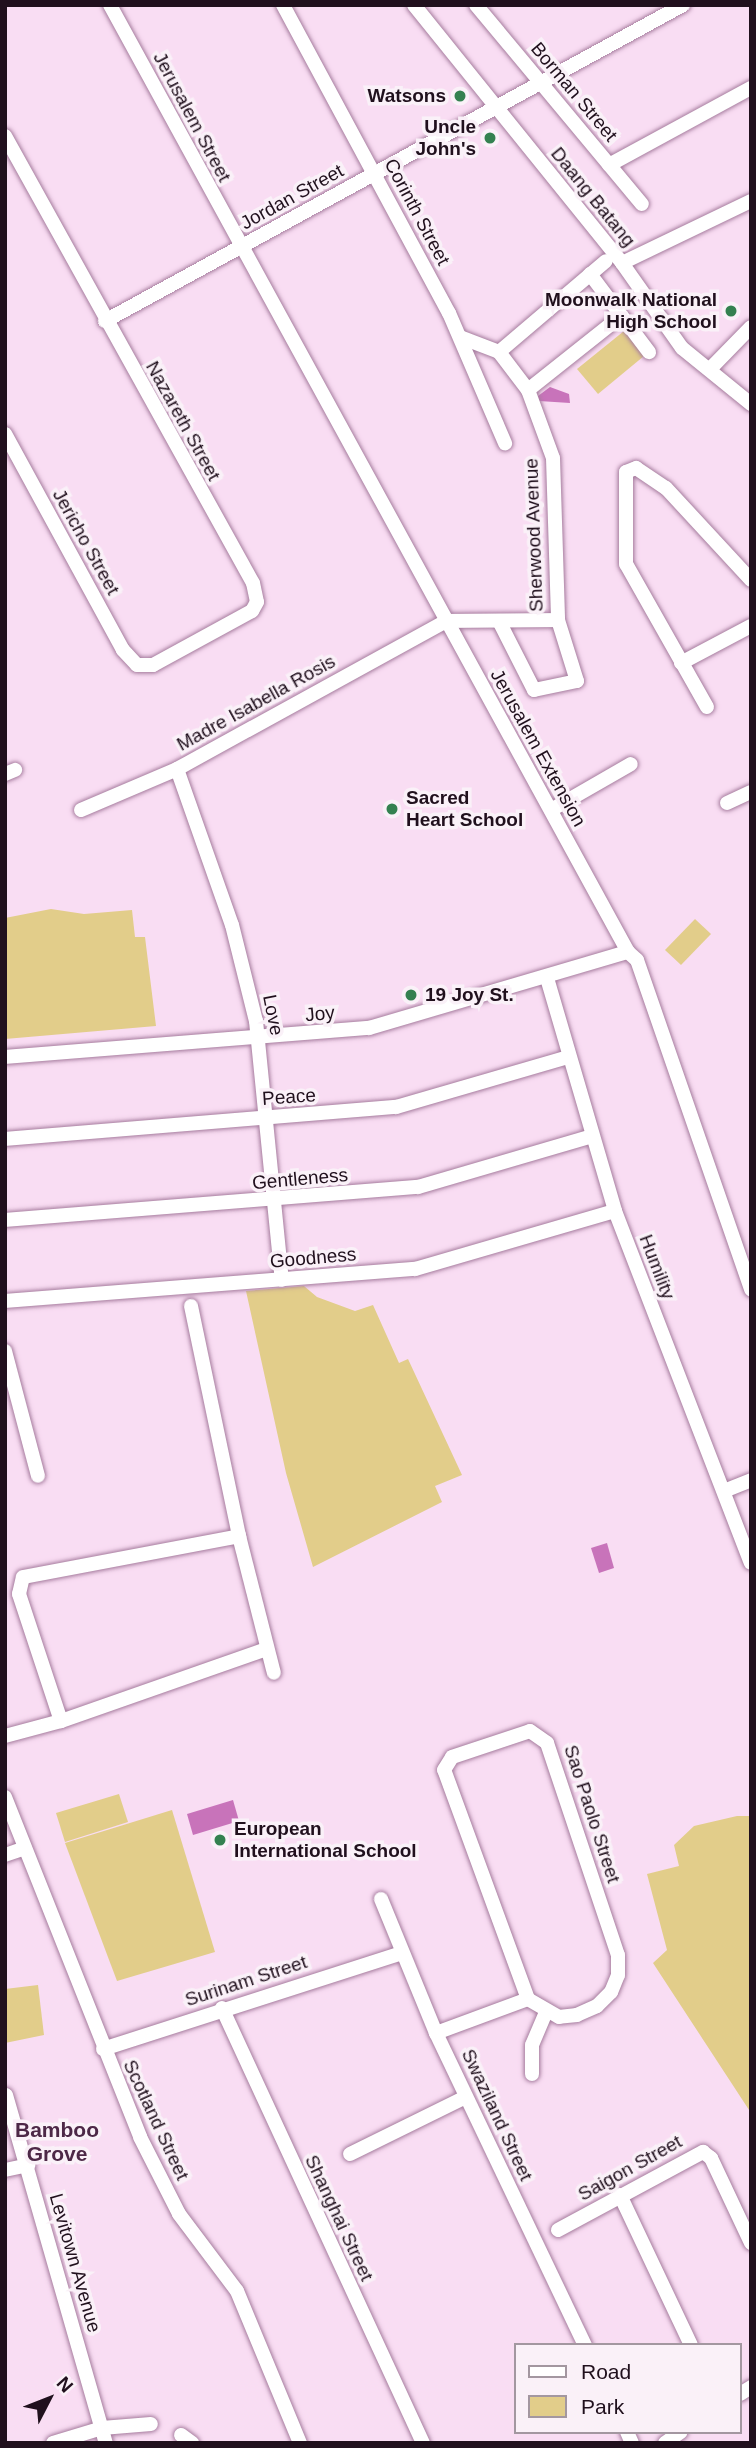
<!DOCTYPE html>
<html>
<head>
<meta charset="utf-8">
<style>
  body { margin:0 }
  #map { position:relative; width:756px; height:2448px; overflow:hidden; background:#f9ddf3; font-family:Helvetica,sans-serif }
  div>[style] { position:absolute }
  .green>* { inset:0; background:#e2cd8a }
  .water>* { inset:0; background:#c873ba }
  .roads { filter:drop-shadow(0 0 2px #a67c9e) drop-shadow(0 0 2px #a67c9e) }
  .street>* { height:14px; margin:-7px; padding:0 7px; transform-origin:7px; border-radius:7px; background:#fff }
  .dots>* { width:19px; height:19px; translate:-50% -50%; box-sizing:border-box; border:4px solid #faf1f8; border-radius:50% }
  span { translate:-50% -50%; white-space:nowrap; text-align:center; line-height:1.15; -webkit-text-stroke:7px #faf1f8; paint-order:stroke }
  .street-label { font-size:19px; color:#20101d }
  .poi-label { font-size:19px; color:#20101d; font-weight:700 }
  .right { translate:-100% -50%; text-align:right }
  .left { translate:0 -50%; text-align:left }
  .neighbourhood-label { font-size:21px; color:#4d2847; font-weight:700 }
  .frame { position:absolute; inset:0; border:7px solid #20101d; pointer-events:none }
  .legend { position:absolute; left:514px; top:2343px; width:228px; height:91px; box-sizing:border-box; background:#faf1f8; border:2px solid #a397a0; margin:0; padding:9px 12px; list-style:none; font-size:21px; color:#20101d }
  .legend li { display:flex; align-items:center; gap:14px; height:35px }
  .legend b { width:35px; border:2px solid #a397a0 }
  .north { position:absolute; left:14px; top:2364px; width:70px; height:70px; -webkit-text-stroke:5px #faf1f8; paint-order:stroke; rotate:48deg; font-size:19px; font-weight:700; line-height:28px; text-align:center; color:#20101d }
  .north::after { content:''; display:block; margin:auto; width:24px; height:32px; background:#20101d; clip-path:polygon(50% 0,100% 100%,50% 72%,0 100%) }
</style>
</head>
<body>
<div id="map">
  <div class="green">
    <div style="clip-path:polygon(624px 331px,644px 356px,598px 394px,577px 369px)"></div>
    <div style="clip-path:polygon(51px 909px,84px 914px,132px 910px,135px 937px,145px 937px,156px 1026px,5px 1039px,5px 918px)"></div>
    <div style="clip-path:polygon(695px 919px,711px 934px,681px 965px,665px 950px)"></div>
    <div style="clip-path:polygon(304px 1286px,317px 1297px,355px 1311px,373px 1305px,399px 1363px,408px 1359px,462px 1475px,435px 1486px,442px 1502px,313px 1567px,286px 1473px,246px 1291px)"></div>
    <div style="clip-path:polygon(119px 1794px,128px 1822px,65px 1842px,56px 1813px)"></div>
    <div style="clip-path:polygon(172px 1810px,215px 1952px,117px 1981px,65px 1843px)"></div>
    <div style="clip-path:polygon(737px 1816px,751px 1816px,751px 2113px,653px 1963px,667px 1950px,647px 1874px,679px 1866px,674px 1845px,694px 1826px)"></div>
    <div style="clip-path:polygon(38px 1985px,44px 2035px,5px 2043px,5px 1989px)"></div>
  </div>
  <div class="water">
    <div style="clip-path:polygon(550px 387px,569px 394px,570px 403px,539px 401px,538px 396px)"></div>
    <div style="clip-path:polygon(607px 1543px,614px 1568px,599px 1573px,591px 1548px)"></div>
    <div style="clip-path:polygon(233px 1800px,239px 1821px,193px 1835px,187px 1814px)"></div>
  </div>
  <div class="roads">
    <div class="street">
      <div style="left:110px;top:5px;width:1079px;rotate:61.32deg"></div>
      <div style="left:628px;top:952px;width:12px;rotate:42deg"></div>
      <div style="left:637px;top:960px;width:349px;rotate:70.9deg"></div>
      <div style="left:283px;top:5px;width:350px;rotate:61.7deg"></div>
      <div style="left:449px;top:313px;width:142px;rotate:66.7deg"></div>
      <div style="left:414px;top:5px;width:331px;rotate:51.1deg"></div>
      <div style="left:622px;top:263px;width:104px;rotate:54.8deg"></div>
      <div style="left:682px;top:348px;width:89px;rotate:39.1deg"></div>
      <div style="left:476px;top:5px;width:259px;rotate:50.2deg"></div>
      <div style="left:5px;top:136px;width:511px;rotate:60.98deg"></div>
      <div style="left:253px;top:583px;width:19px;rotate:78deg"></div>
      <div style="left:257px;top:602px;width:10px;rotate:119deg"></div>
      <div style="left:252px;top:611px;width:113px;rotate:151.4deg"></div>
      <div style="left:153px;top:665px;width:16px;rotate:180deg"></div>
      <div style="left:137px;top:665px;width:21px;rotate:-133deg"></div>
      <div style="left:123px;top:650px;width:246px;rotate:-118.6deg"></div>
      <div style="left:609px;top:165px;width:162px;rotate:-28.5deg"></div>
      <div style="left:622px;top:263px;width:143px;rotate:-25.7deg"></div>
      <div style="left:590px;top:274px;width:98px;rotate:52.9deg"></div>
      <div style="left:105px;top:321px;width:659px;rotate:-28.67deg"></div>
      <div style="left:460px;top:337px;width:42px;rotate:21deg"></div>
      <div style="left:499px;top:352px;width:48px;rotate:52.7deg"></div>
      <div style="left:528px;top:390px;width:72px;rotate:69.8deg"></div>
      <div style="left:553px;top:458px;width:162px;rotate:88.2deg"></div>
      <div style="left:558px;top:620px;width:64px;rotate:72.7deg"></div>
      <div style="left:577px;top:681px;width:44px;rotate:168.2deg"></div>
      <div style="left:534px;top:690px;width:77px;rotate:-116.9deg"></div>
      <div style="left:499px;top:352px;width:140px;rotate:-40.4deg"></div>
      <div style="left:711px;top:368px;width:57px;rotate:-45.7deg"></div>
      <div style="left:528px;top:390px;width:119px;rotate:-38.5deg"></div>
      <div style="left:681px;top:663px;width:79px;rotate:-27.9deg"></div>
      <div style="left:707px;top:707px;width:164px;rotate:-119.5deg"></div>
      <div style="left:626px;top:564px;width:92px;rotate:-90deg"></div>
      <div style="left:626px;top:472px;width:11px;rotate:-22deg"></div>
      <div style="left:636px;top:468px;width:36px;rotate:34deg"></div>
      <div style="left:666px;top:488px;width:125px;rotate:47.3deg"></div>
      <div style="left:177px;top:769px;width:165px;rotate:70.6deg"></div>
      <div style="left:232px;top:925px;width:99px;rotate:76deg"></div>
      <div style="left:256px;top:1021px;width:260px;rotate:84.3deg"></div>
      <div style="left:5px;top:774px;width:11px;rotate:-22deg"></div>
      <div style="left:727px;top:803px;width:26px;rotate:-25deg"></div>
      <div style="left:81px;top:810px;width:104px;rotate:-23.1deg"></div>
      <div style="left:177px;top:769px;width:307px;rotate:-28.8deg"></div>
      <div style="left:446px;top:621px;width:112px;rotate:-0.5deg"></div>
      <div style="left:551px;top:810px;width:92px;rotate:-29.9deg"></div>
      <div style="left:547px;top:978px;width:243px;rotate:73.7deg"></div>
      <div style="left:615px;top:1211px;width:377px;rotate:68.9deg"></div>
      <div style="left:5px;top:1057px;width:365px;rotate:-4.6deg"></div>
      <div style="left:369px;top:1028px;width:270px;rotate:-16.4deg"></div>
      <div style="left:5px;top:1139px;width:392px;rotate:-4.7deg"></div>
      <div style="left:396px;top:1107px;width:179px;rotate:-16.2deg"></div>
      <div style="left:5px;top:1220px;width:414px;rotate:-4.6deg"></div>
      <div style="left:418px;top:1187px;width:181px;rotate:-16.3deg"></div>
      <div style="left:5px;top:1301px;width:411px;rotate:-4.5deg"></div>
      <div style="left:415px;top:1269px;width:208px;rotate:-16.2deg"></div>
      <div style="left:191px;top:1306px;width:235px;rotate:78.2deg"></div>
      <div style="left:239px;top:1536px;width:141px;rotate:75.7deg"></div>
      <div style="left:5px;top:1351px;width:129px;rotate:75.2deg"></div>
      <div style="left:724px;top:1491px;width:29px;rotate:-22deg"></div>
      <div style="left:61px;top:1721px;width:134px;rotate:-108.3deg"></div>
      <div style="left:19px;top:1594px;width:17px;rotate:-77deg"></div>
      <div style="left:23px;top:1577px;width:220px;rotate:-10.7deg"></div>
      <div style="left:530px;top:1731px;width:21px;rotate:35deg"></div>
      <div style="left:547px;top:1743px;width:224px;rotate:71.5deg"></div>
      <div style="left:618px;top:1955px;width:20px;rotate:90deg"></div>
      <div style="left:618px;top:1975px;width:18px;rotate:112deg"></div>
      <div style="left:611px;top:1992px;width:20px;rotate:135deg"></div>
      <div style="left:597px;top:2006px;width:22px;rotate:156deg"></div>
      <div style="left:577px;top:2015px;width:18px;rotate:174deg"></div>
      <div style="left:559px;top:2017px;width:36px;rotate:-150deg"></div>
      <div style="left:528px;top:1999px;width:244px;rotate:-110.1deg"></div>
      <div style="left:444px;top:1770px;width:15px;rotate:-58deg"></div>
      <div style="left:452px;top:1757px;width:82px;rotate:-18.4deg"></div>
      <div style="left:5px;top:1736px;width:58px;rotate:-15deg"></div>
      <div style="left:61px;top:1721px;width:218px;rotate:-19.3deg"></div>
      <div style="left:5px;top:1797px;width:366px;rotate:68.3deg"></div>
      <div style="left:140px;top:2137px;width:86px;rotate:63.1deg"></div>
      <div style="left:179px;top:2214px;width:96px;rotate:53deg"></div>
      <div style="left:237px;top:2291px;width:165px;rotate:67.5deg"></div>
      <div style="left:5px;top:1855px;width:21px;rotate:-19deg"></div>
      <div style="left:381px;top:1899px;width:145px;rotate:67.7deg"></div>
      <div style="left:436px;top:2033px;width:346px;rotate:64.5deg"></div>
      <div style="left:222px;top:2008px;width:479px;rotate:65.2deg"></div>
      <div style="left:436px;top:2033px;width:98px;rotate:-20.3deg"></div>
      <div style="left:103px;top:2049px;width:314px;rotate:-17.8deg"></div>
      <div style="left:532px;top:2074px;width:29px;rotate:-90deg"></div>
      <div style="left:532px;top:2045px;width:36px;rotate:-67deg"></div>
      <div style="left:6px;top:2095px;width:362px;rotate:74deg"></div>
      <div style="left:350px;top:2154px;width:129px;rotate:-26.2deg"></div>
      <div style="left:5px;top:2170px;width:24px;rotate:-12deg"></div>
      <div style="left:620px;top:2195px;width:166px;rotate:64.7deg"></div>
      <div style="left:558px;top:2230px;width:165px;rotate:-28.3deg"></div>
      <div style="left:703px;top:2152px;width:10px;rotate:37deg"></div>
      <div style="left:711px;top:2158px;width:94px;rotate:64.8deg"></div>
      <div style="left:740px;top:2394px;width:13px;rotate:-32deg"></div>
      <div style="left:627px;top:2432px;width:12px;rotate:66deg"></div>
      <div style="left:181px;top:2435px;width:14px;rotate:36deg"></div>
      <div style="left:53px;top:2443px;width:51px;rotate:-17deg"></div>
      <div style="left:102px;top:2428px;width:49px;rotate:-4.7deg"></div>
      <div style="left:665px;top:2443px;width:19px;rotate:-35deg"></div>
    </div>
  </div>
  <div class="dots">
    <div style="left:460px;top:96px;background:#348150"></div>
    <div style="left:490px;top:138px;background:#348150"></div>
    <div style="left:731px;top:311px;background:#348150"></div>
    <div style="left:392px;top:809px;background:#348150"></div>
    <div style="left:411px;top:995px;background:#348150"></div>
    <div style="left:220px;top:1840px;background:#348150"></div>
  </div>
  <div class="street-label">
    <span style="left:574px;top:92px;rotate:50deg">Borman Street</span>
    <span style="left:192px;top:117px;rotate:62deg">Jerusalem Street</span>
    <span style="left:292px;top:197px;rotate:-29deg">Jordan Street</span>
    <span style="left:593px;top:197px;rotate:51deg">Daang Batang</span>
    <span style="left:417px;top:212px;rotate:62deg">Corinth Street</span>
    <span style="left:183px;top:421px;rotate:61deg">Nazareth Street</span>
    <span style="left:534px;top:535px;rotate:-92deg">Sherwood Avenue</span>
    <span style="left:86px;top:542px;rotate:61deg">Jericho Street</span>
    <span style="left:256px;top:703px;rotate:-29deg">Madre Isabella Rosis</span>
    <span style="left:538px;top:748px;rotate:61deg">Jerusalem Extension</span>
    <span style="left:320px;top:1014px;rotate:-5deg">Joy</span>
    <span style="left:273px;top:1015px;rotate:79deg">Love</span>
    <span style="left:289px;top:1097px;rotate:-4deg">Peace</span>
    <span style="left:300px;top:1179px;rotate:-5deg">Gentleness</span>
    <span style="left:313px;top:1258px;rotate:-5deg">Goodness</span>
    <span style="left:657px;top:1267px;rotate:69deg">Humility</span>
    <span style="left:592px;top:1814px;rotate:72deg">Sao Paolo Street</span>
    <span style="left:246px;top:1981px;rotate:-18deg">Surinam Street</span>
    <span style="left:497px;top:2115px;rotate:65deg">Swaziland Street</span>
    <span style="left:156px;top:2120px;rotate:65deg">Scotland Street</span>
    <span style="left:630px;top:2168px;rotate:-29deg">Saigon Street</span>
    <span style="left:339px;top:2218px;rotate:65deg">Shanghai Street</span>
    <span style="left:75px;top:2263px;rotate:74deg">Levitown Avenue</span>
  </div>
  <div class="poi-label">
    <span class="right" style="left:446px;top:96px">Watsons</span>
    <span class="right" style="left:476px;top:138px">Uncle<br>John's</span>
    <span class="right" style="left:717px;top:311px">Moonwalk National<br>High School</span>
    <span class="left" style="left:406px;top:809px">Sacred<br>Heart School</span>
    <span class="left" style="left:425px;top:995px">19 Joy St.</span>
    <span class="left" style="left:234px;top:1840px">European<br>International School</span>
  </div>
  <div class="neighbourhood-label">
    <span style="left:57px;top:2142px">Bamboo<br>Grove</span>
  </div>
  <div class="frame"></div>
  <ul class="legend">
  <li><b style="height:9px;background:#fff"></b>Road</li>
  <li><b style="height:19px;background:#e2cd8a"></b>Park</li>
  </ul>
  <div class="north">N</div>
</div>
</body>
</html>
